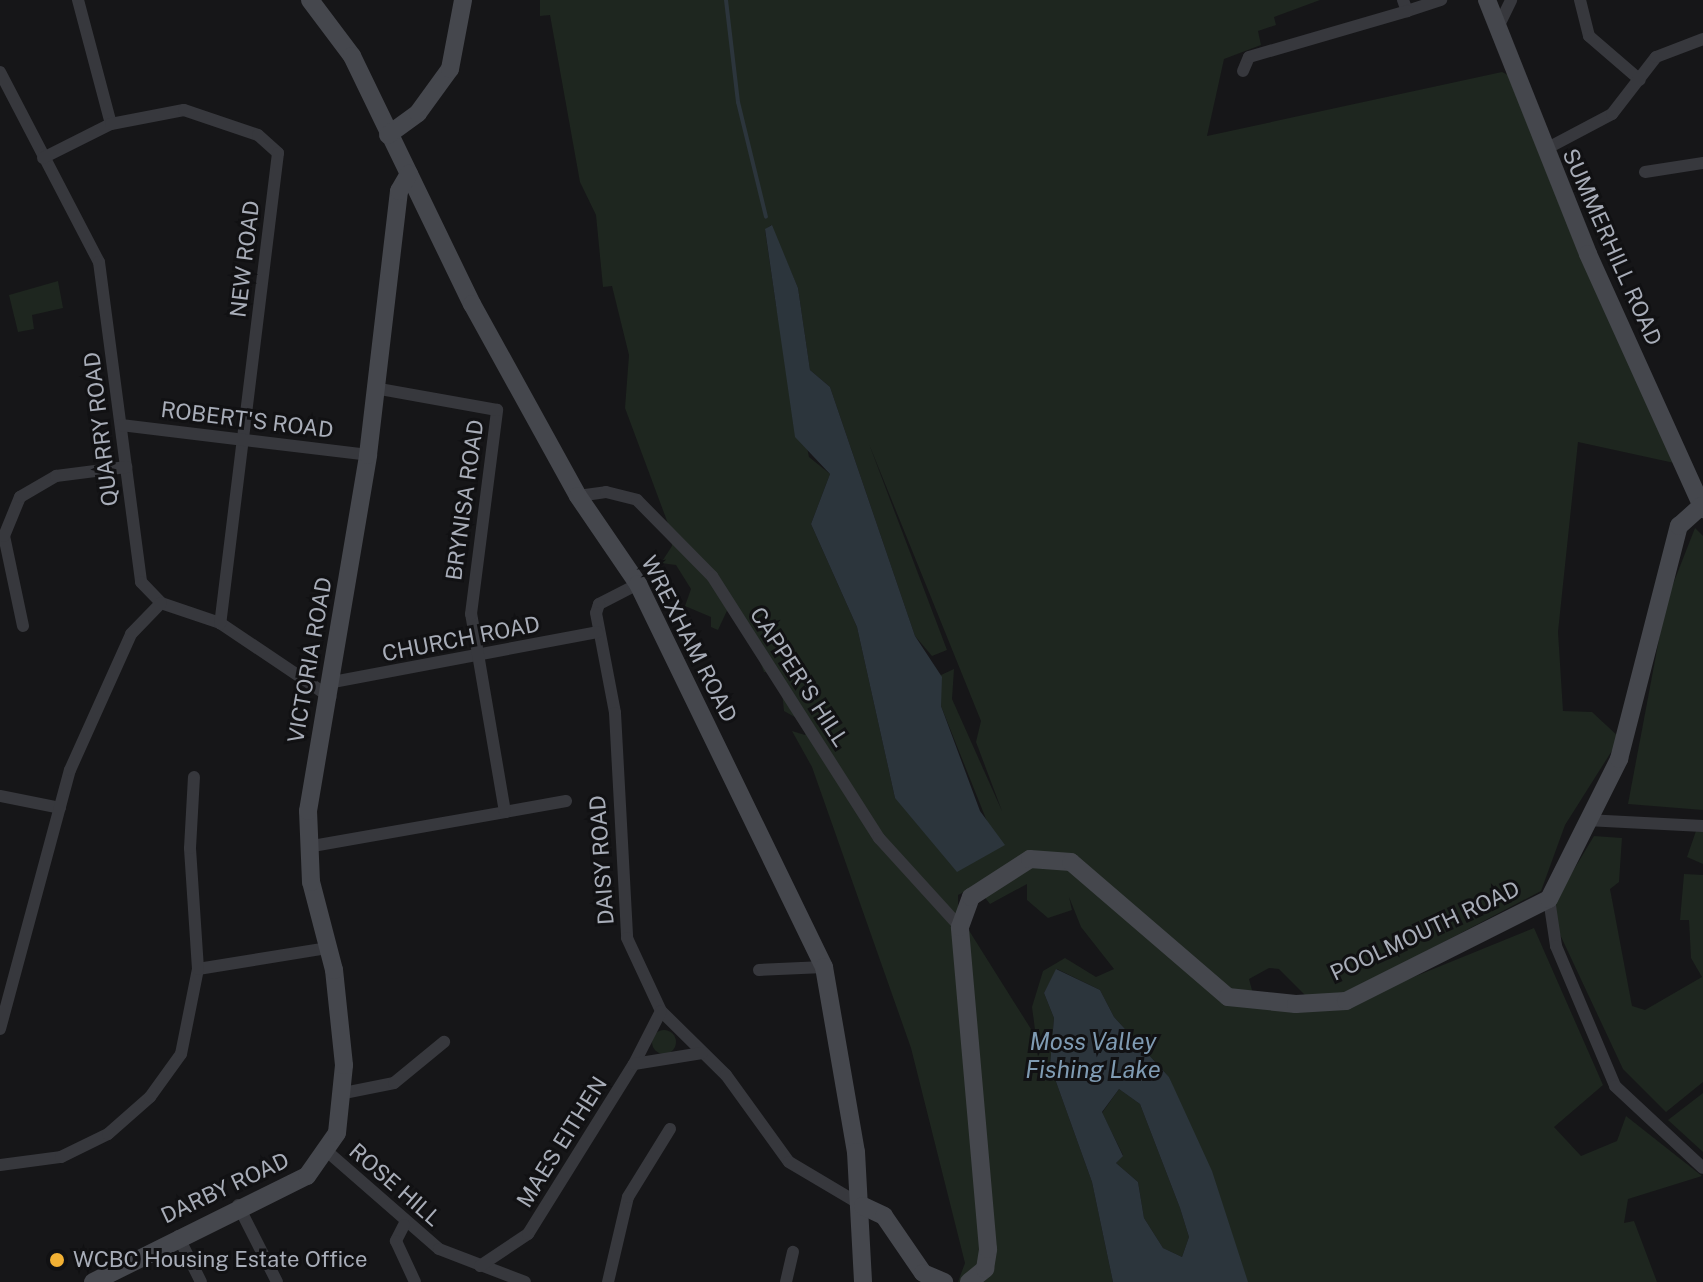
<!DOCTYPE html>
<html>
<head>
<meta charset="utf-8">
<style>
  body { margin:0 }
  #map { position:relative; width:1703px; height:1282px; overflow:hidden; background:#161618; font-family:"Public Sans",sans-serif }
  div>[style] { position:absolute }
  .green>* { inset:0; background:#1e261f }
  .round { border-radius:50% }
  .water>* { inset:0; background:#2c353c }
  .stream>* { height:4px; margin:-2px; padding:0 2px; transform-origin:2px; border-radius:2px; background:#2c353c }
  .street>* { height:12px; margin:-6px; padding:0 6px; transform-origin:6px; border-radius:6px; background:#37383d }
  .secondary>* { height:18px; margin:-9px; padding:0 9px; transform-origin:9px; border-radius:9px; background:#45474d }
  .dots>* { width:22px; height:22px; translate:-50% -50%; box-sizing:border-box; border:4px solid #111113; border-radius:50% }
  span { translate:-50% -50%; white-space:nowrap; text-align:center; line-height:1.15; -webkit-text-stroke:6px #111113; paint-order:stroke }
  .street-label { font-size:22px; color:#a8adb8 }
  .poi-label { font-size:22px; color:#a8adb8 }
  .left { translate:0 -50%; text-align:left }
  .water-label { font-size:24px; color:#7f9bb3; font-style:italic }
</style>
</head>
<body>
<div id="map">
  <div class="green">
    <div style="clip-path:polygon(evenodd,540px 0,1320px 0,1274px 17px,1276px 25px,1258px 31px,1261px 45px,1224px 59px,1207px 136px,1502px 72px,1512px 77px,1679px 464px,1578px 442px,1558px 632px,1563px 711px,1592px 712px,1620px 738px,1565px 825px,1541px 891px,1400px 965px,1389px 987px,1534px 928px,1603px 1085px,1554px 1127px,1581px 1156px,1617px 1141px,1626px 1116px,1702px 1176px,1628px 1199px,1624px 1223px,1634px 1221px,1657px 1282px,1247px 1282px,1169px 1077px,1114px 1017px,1100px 990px,1057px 969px,1044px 993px,1054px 1018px,1050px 1065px,1092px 1182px,1113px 1282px,958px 1282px,965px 1263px,911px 1048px,812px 767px,792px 731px,805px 735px,811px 726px,784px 711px,780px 673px,764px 672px,740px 611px,731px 602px,718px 630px,711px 627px,711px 617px,685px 606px,691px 589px,676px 565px,661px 563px,672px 546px,670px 529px,625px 408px,629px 355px,612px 286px,603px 287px,596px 215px,580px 182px,550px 15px,540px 16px,540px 0,771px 225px,798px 288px,810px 370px,830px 387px,915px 636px,932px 656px,947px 650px,869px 444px,981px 721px,976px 742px,1002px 811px,952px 699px,954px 669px,941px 675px,941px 706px,990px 829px,895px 798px,857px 627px,811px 524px,830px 474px,809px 457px,776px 305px,765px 230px,771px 225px,540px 0,1027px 884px,1027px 900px,1048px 918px,1072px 910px,1069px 897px,1081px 927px,1114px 969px,1096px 977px,1065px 958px,1043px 971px,1032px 1007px,1036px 1037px,958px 913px,958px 895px,976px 886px,990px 904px,1027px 884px,540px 0,1269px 968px,1279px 969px,1316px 1006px,1253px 994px,1249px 979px,1269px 968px)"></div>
    <div style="clip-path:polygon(58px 281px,63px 308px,32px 315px,34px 329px,18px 332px,9px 295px)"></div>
    <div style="clip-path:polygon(1695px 528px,1703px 536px,1703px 810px,1628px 804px,1666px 602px)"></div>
    <div style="clip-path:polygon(1696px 831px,1703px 832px,1703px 864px,1687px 857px)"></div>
    <div style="clip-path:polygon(1594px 836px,1622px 838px,1619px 882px,1610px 889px,1632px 1006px,1645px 1010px,1702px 977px,1691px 958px,1689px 920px,1680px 920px,1684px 874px,1703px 875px,1703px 1082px,1666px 1112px,1623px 1069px,1549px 911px)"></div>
    <div class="round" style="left:652px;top:1030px;width:24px;height:24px"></div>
    <div style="clip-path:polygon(1119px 1089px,1140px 1104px,1180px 1208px,1189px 1237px,1182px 1257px,1163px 1248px,1144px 1218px,1138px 1182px,1116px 1163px,1123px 1155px,1102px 1113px)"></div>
    <div style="clip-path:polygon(1703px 1093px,1703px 1152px,1668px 1120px)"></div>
  </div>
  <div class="water">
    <div style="clip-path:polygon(772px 225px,798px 288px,810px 370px,830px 387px,915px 636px,942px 677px,941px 706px,980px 811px,1005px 845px,957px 872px,895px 798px,857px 627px,811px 524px,830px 474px,795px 437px,765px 229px)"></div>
    <div style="clip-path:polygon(evenodd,1056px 969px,1100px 990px,1114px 1017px,1169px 1077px,1212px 1171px,1248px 1282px,1113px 1282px,1092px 1182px,1050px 1065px,1054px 1018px,1044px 993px,1056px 969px,1119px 1089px,1140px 1104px,1180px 1208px,1189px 1237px,1182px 1257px,1163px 1248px,1144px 1218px,1138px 1182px,1116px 1163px,1123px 1156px,1102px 1112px,1119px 1089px)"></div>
  </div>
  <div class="stream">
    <div style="left:726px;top:0;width:103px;rotate:83.3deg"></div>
    <div style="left:738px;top:102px;width:118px;rotate:76.3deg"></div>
  </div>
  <div class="street">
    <div style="left:78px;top:0;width:128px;rotate:75.1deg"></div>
    <div style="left:1403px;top:0;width:12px;rotate:70deg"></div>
    <div style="left:1407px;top:11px;width:36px;rotate:-18deg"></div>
    <div style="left:1580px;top:0;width:37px;rotate:76deg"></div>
    <div style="left:1589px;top:36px;width:67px;rotate:40.8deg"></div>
    <div style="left:1498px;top:27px;width:30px;rotate:-64deg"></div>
    <div style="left:1243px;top:71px;width:15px;rotate:-67deg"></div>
    <div style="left:1249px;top:57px;width:165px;rotate:-16.2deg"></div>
    <div style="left:0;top:72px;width:214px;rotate:62.5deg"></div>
    <div style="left:99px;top:262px;width:323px;rotate:82.5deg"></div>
    <div style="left:141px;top:582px;width:29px;rotate:46deg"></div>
    <div style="left:161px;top:603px;width:62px;rotate:18.7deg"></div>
    <div style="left:220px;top:623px;width:133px;rotate:33.9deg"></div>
    <div style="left:1544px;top:150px;width:77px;rotate:-27.9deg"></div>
    <div style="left:1612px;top:114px;width:72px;rotate:-52.3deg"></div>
    <div style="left:1656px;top:57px;width:50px;rotate:-21deg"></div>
    <div style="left:43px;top:158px;width:76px;rotate:-26.6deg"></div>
    <div style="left:111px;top:124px;width:74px;rotate:-10.9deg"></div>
    <div style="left:184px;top:110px;width:78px;rotate:18.7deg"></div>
    <div style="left:258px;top:135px;width:27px;rotate:42deg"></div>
    <div style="left:278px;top:153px;width:474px;rotate:97deg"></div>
    <div style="left:1645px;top:172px;width:59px;rotate:-8.8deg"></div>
    <div style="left:121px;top:425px;width:249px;rotate:6.9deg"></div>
    <div style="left:578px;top:496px;width:28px;rotate:-8deg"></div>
    <div style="left:606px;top:492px;width:32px;rotate:14deg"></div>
    <div style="left:637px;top:500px;width:107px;rotate:45.4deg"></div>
    <div style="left:712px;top:576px;width:311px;rotate:57.5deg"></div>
    <div style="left:879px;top:838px;width:120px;rotate:47.7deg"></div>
    <div style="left:638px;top:584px;width:44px;rotate:152.9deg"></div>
    <div style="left:599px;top:604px;width:9px;rotate:108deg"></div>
    <div style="left:596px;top:613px;width:102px;rotate:79.2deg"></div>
    <div style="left:615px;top:713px;width:225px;rotate:86.9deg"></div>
    <div style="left:627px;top:938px;width:81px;rotate:65deg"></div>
    <div style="left:661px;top:1011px;width:91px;rotate:44.6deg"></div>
    <div style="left:726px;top:1075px;width:107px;rotate:54.1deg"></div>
    <div style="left:789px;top:1162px;width:86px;rotate:30.7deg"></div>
    <div style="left:23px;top:626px;width:92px;rotate:-101.9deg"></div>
    <div style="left:4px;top:536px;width:42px;rotate:-67.7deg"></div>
    <div style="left:20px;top:497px;width:42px;rotate:-30.3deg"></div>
    <div style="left:56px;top:476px;width:71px;rotate:-7.3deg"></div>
    <div style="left:333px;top:682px;width:269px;rotate:-10.7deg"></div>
    <div style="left:0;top:796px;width:61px;rotate:11.3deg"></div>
    <div style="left:505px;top:812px;width:62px;rotate:-10.2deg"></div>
    <div style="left:1586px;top:820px;width:117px;rotate:2.9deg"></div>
    <div style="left:307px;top:847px;width:201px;rotate:-10deg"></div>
    <div style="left:505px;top:812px;width:201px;rotate:-99.7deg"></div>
    <div style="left:471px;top:614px;width:206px;rotate:-82.7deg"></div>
    <div style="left:497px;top:410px;width:124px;rotate:-169.8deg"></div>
    <div style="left:1549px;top:899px;width:48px;rotate:81.5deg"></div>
    <div style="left:1556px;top:946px;width:152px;rotate:67.1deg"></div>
    <div style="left:1615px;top:1086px;width:120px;rotate:43deg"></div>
    <div style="left:198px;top:969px;width:132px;rotate:-9.2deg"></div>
    <div style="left:759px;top:970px;width:65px;rotate:-2.6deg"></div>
    <div style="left:0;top:1029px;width:268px;rotate:-74.9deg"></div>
    <div style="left:70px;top:770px;width:149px;rotate:-65.8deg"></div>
    <div style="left:131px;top:634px;width:43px;rotate:-45.9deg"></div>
    <div style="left:634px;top:1064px;width:59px;rotate:-63deg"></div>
    <div style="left:344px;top:1093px;width:51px;rotate:-11.3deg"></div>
    <div style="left:394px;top:1083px;width:65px;rotate:-39.4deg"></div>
    <div style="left:329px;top:1153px;width:146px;rotate:41.1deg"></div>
    <div style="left:439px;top:1249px;width:92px;rotate:21deg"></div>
    <div style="left:0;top:1165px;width:62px;rotate:-7.5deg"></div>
    <div style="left:61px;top:1157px;width:52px;rotate:-26.1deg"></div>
    <div style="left:108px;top:1134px;width:56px;rotate:-41.4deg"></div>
    <div style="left:150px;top:1097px;width:53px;rotate:-54.2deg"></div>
    <div style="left:181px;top:1054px;width:87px;rotate:-78.7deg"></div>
    <div style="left:198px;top:969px;width:121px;rotate:-93.8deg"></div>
    <div style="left:190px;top:848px;width:71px;rotate:-86.8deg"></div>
    <div style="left:238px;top:1205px;width:86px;rotate:63.1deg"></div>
    <div style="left:404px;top:1225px;width:18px;rotate:117deg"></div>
    <div style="left:396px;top:1241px;width:45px;rotate:65.1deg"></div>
    <div style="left:178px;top:1236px;width:51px;rotate:63.4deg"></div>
    <div style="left:480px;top:1266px;width:58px;rotate:-33.7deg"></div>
    <div style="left:528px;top:1234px;width:200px;rotate:-58.1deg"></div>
    <div style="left:634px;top:1064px;width:69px;rotate:-9.2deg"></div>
    <div style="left:608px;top:1282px;width:87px;rotate:-76.8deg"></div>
    <div style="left:628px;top:1197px;width:80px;rotate:-58.3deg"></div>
    <div style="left:786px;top:1282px;width:31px;rotate:-77deg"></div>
  </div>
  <div class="secondary">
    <div style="left:310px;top:0;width:70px;rotate:53.1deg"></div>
    <div style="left:352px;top:56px;width:276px;rotate:64.2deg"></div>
    <div style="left:472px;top:304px;width:219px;rotate:61.1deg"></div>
    <div style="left:578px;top:496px;width:107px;rotate:55.7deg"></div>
    <div style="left:638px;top:584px;width:426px;rotate:64.1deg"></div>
    <div style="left:824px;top:967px;width:188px;rotate:80.2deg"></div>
    <div style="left:856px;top:1152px;width:130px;rotate:86.9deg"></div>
    <div style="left:1487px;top:0;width:273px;rotate:68.3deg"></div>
    <div style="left:1588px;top:254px;width:280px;rotate:65.7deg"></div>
    <div style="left:388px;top:135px;width:37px;rotate:-36deg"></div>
    <div style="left:418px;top:113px;width:54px;rotate:-54deg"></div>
    <div style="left:450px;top:69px;width:70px;rotate:-79.3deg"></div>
    <div style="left:863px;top:1206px;width:23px;rotate:25deg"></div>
    <div style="left:884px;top:1216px;width:69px;rotate:55.6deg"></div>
    <div style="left:923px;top:1273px;width:23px;rotate:23deg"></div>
    <div style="left:93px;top:1282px;width:239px;rotate:-26.4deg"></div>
    <div style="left:307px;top:1176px;width:52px;rotate:-55.1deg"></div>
    <div style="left:337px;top:1133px;width:68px;rotate:-84.1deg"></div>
    <div style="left:344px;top:1065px;width:96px;rotate:-96deg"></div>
    <div style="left:334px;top:970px;width:91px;rotate:-104.6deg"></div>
    <div style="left:311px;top:882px;width:71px;rotate:-92.4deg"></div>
    <div style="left:308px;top:811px;width:361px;rotate:-80.4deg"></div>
    <div style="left:368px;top:455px;width:266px;rotate:-83.3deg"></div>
    <div style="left:399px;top:191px;width:20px;rotate:-60deg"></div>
    <div style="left:969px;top:1282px;width:21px;rotate:-39deg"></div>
    <div style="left:985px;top:1269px;width:20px;rotate:-81deg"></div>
    <div style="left:988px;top:1249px;width:323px;rotate:-95deg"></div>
    <div style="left:960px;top:927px;width:32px;rotate:-70deg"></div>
    <div style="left:971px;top:897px;width:70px;rotate:-32.8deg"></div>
    <div style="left:1030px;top:859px;width:41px;rotate:4.2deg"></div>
    <div style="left:1071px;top:862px;width:207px;rotate:40.7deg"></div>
    <div style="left:1228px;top:997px;width:68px;rotate:5.9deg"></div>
    <div style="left:1296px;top:1004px;width:50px;rotate:-3.4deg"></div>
    <div style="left:1346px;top:1001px;width:227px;rotate:-26.7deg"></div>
    <div style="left:1549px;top:899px;width:157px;rotate:-63.4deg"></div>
    <div style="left:1619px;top:759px;width:241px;rotate:-75.6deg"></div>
    <div style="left:1679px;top:526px;width:30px;rotate:-42deg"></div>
  </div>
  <div class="dots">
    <div style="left:57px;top:1260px;background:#f2b134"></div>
  </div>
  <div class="street-label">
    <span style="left:1612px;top:247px;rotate:66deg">SUMMERHILL ROAD</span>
    <span style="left:245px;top:259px;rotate:-83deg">NEW ROAD</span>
    <span style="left:247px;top:420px;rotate:7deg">ROBERT'S ROAD</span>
    <span style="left:101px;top:429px;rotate:-97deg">QUARRY ROAD</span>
    <span style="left:465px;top:500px;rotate:-82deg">BRYNISA ROAD</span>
    <span style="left:461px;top:639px;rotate:-11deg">CHURCH ROAD</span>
    <span style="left:689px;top:639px;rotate:63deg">WREXHAM ROAD</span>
    <span style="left:310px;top:660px;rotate:-80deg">VICTORIA ROAD</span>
    <span style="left:799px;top:677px;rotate:57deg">CAPPER'S HILL</span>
    <span style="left:602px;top:860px;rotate:-94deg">DAISY ROAD</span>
    <span style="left:1425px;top:931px;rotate:-25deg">POOLMOUTH ROAD</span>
    <span style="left:562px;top:1142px;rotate:-58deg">MAES EITHEN</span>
    <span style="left:395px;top:1185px;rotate:41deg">ROSE HILL</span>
    <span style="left:225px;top:1188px;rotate:-25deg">DARBY ROAD</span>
  </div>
  <div class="poi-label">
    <span class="left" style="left:73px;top:1260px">WCBC Housing Estate Office</span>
  </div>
  <div class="water-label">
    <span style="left:1093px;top:1056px">Moss Valley<br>Fishing Lake</span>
  </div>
</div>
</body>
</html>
